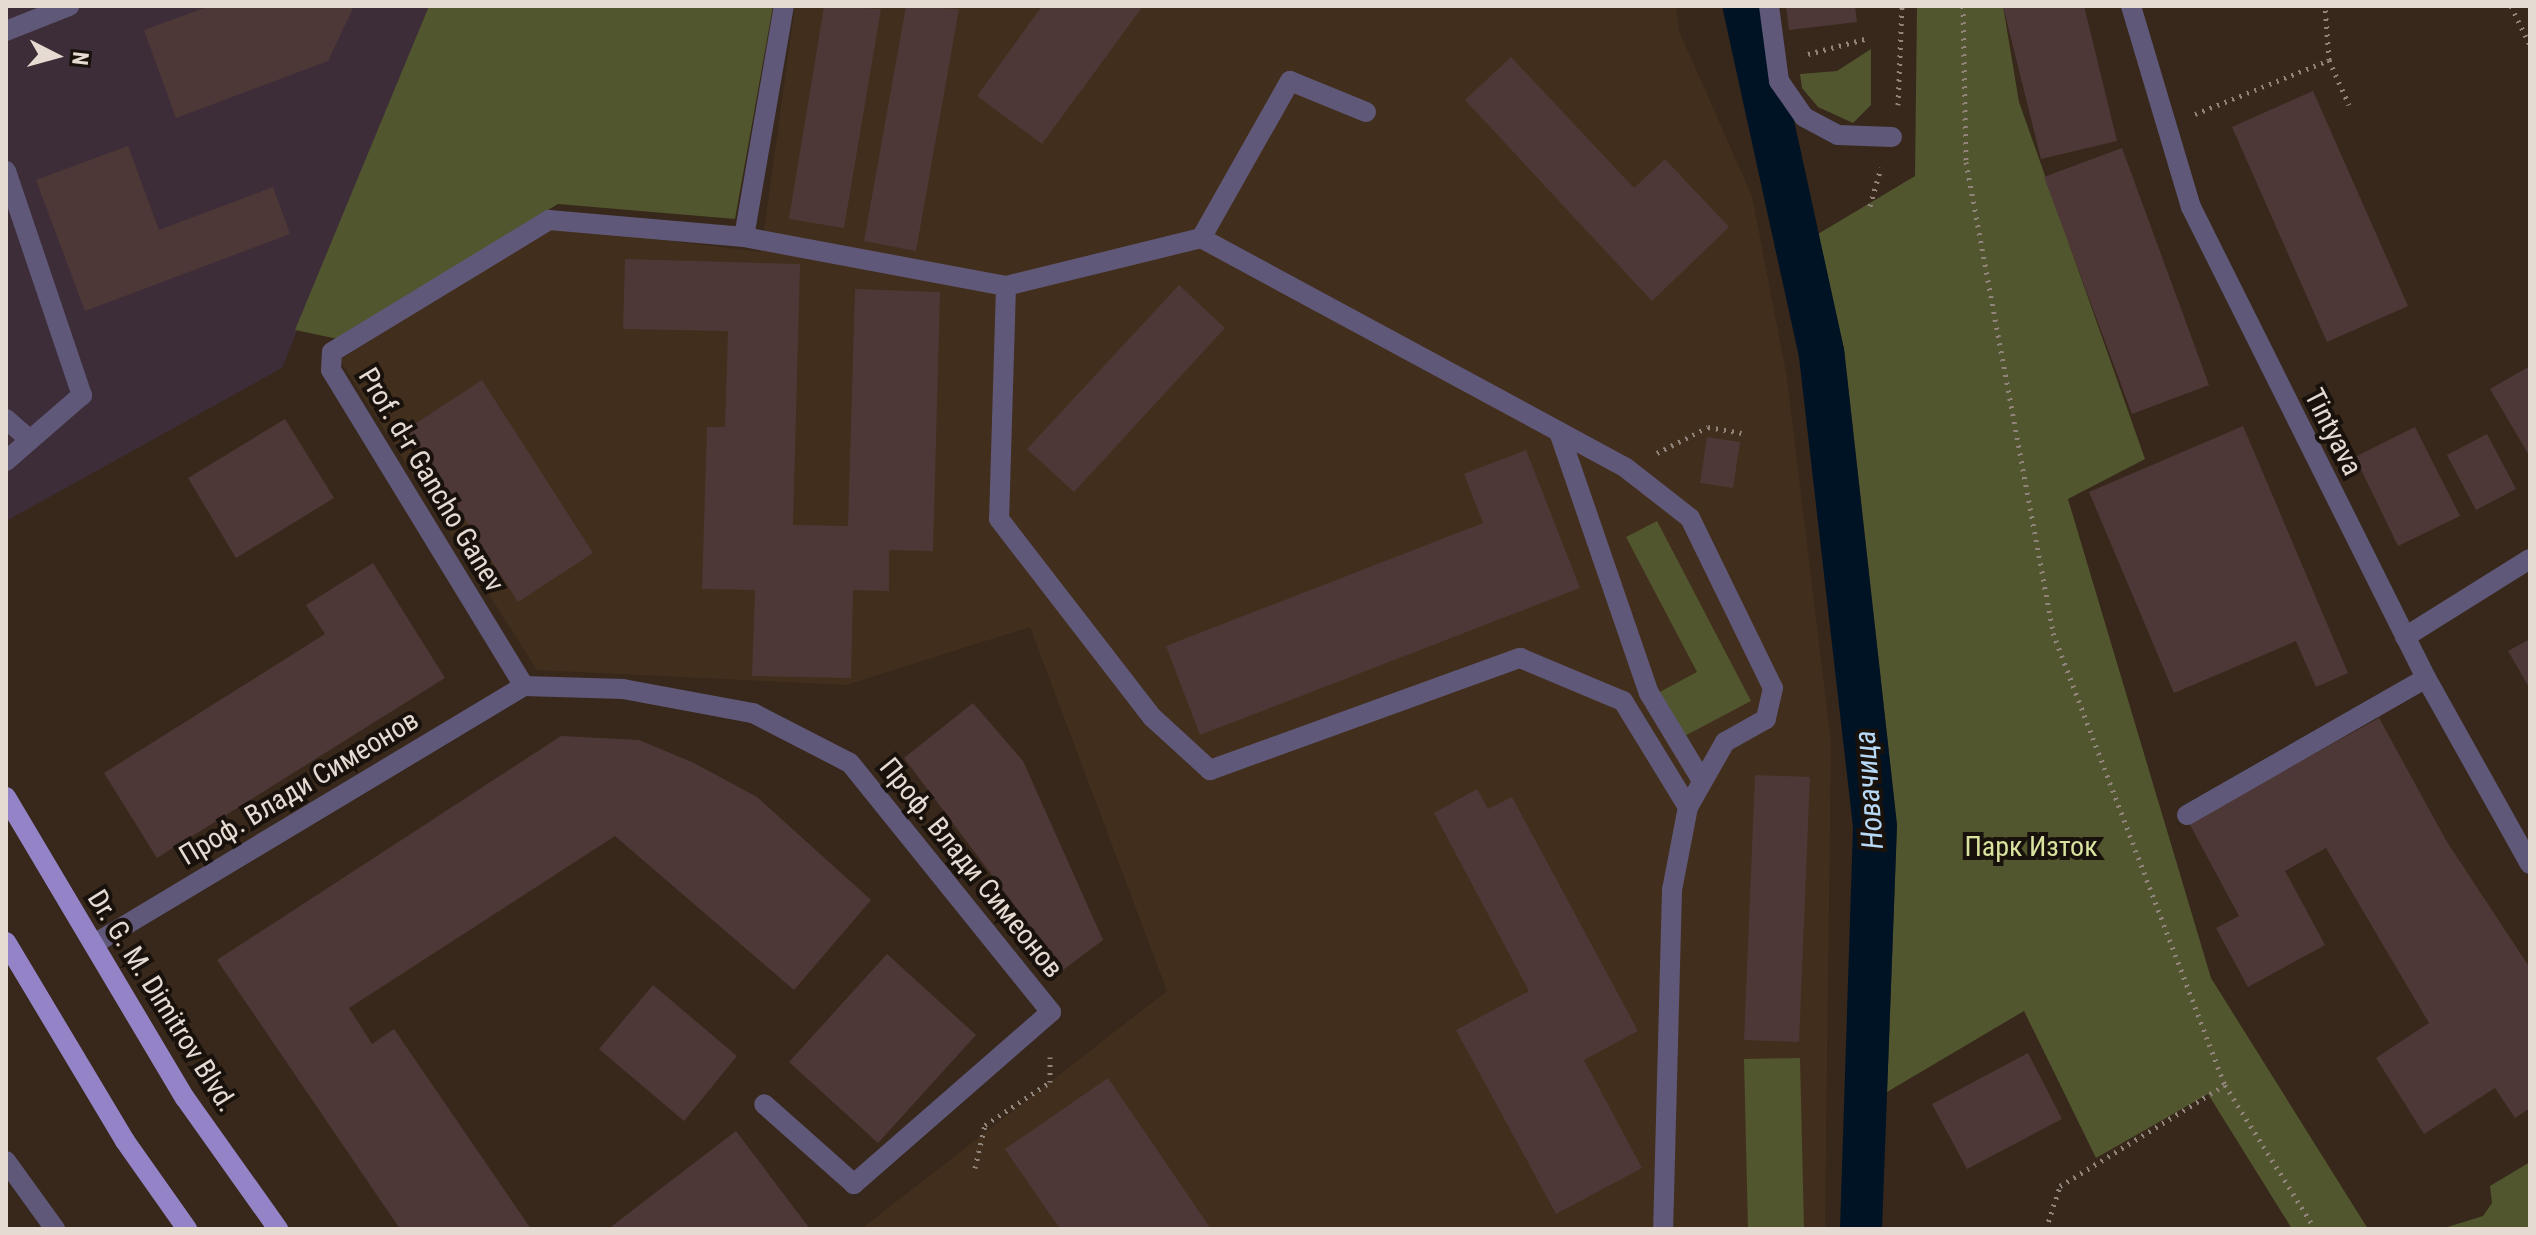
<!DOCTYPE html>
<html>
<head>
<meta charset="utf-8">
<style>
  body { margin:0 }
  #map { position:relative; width:2536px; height:1235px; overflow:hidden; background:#37281b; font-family:"Roboto Condensed",sans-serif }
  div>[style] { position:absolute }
  .built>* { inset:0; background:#422e1c }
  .industrial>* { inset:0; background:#3d2d38 }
  .green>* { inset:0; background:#51562f }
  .water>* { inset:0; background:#001325 }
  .building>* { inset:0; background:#4e3837 }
  .path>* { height:5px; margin-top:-2.5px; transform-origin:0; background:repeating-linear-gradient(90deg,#91847a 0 2px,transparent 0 8px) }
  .lane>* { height:20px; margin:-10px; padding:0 10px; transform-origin:10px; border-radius:10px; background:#605879 }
  .street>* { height:20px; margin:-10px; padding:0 10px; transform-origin:10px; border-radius:10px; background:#605879 }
  .primary>* { height:20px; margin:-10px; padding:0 10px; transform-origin:10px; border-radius:10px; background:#9483c7 }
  span { translate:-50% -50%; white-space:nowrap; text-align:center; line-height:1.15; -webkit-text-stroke:8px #19120c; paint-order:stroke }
  .street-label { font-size:28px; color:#e5dbd3 }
  .park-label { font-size:28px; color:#d9e39f }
  .water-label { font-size:30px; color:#b7d9f5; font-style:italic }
  .frame { position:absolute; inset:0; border:8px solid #e5dbd3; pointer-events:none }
  .north { position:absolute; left:16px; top:16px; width:80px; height:80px; -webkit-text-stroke:6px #19120c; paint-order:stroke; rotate:96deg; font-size:22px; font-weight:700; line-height:32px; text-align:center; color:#e5dbd3 }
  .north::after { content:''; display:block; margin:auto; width:28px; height:36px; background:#e5dbd3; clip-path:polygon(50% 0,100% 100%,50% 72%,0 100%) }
</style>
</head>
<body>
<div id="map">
  <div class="built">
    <div style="clip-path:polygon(795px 6px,1676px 6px,1679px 31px,1752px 196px,1787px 378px,1831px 743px,1825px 1229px,861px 1229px,1167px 991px,1030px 627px,846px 685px,537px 670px,340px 360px,548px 226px,761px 252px)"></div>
  </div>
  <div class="industrial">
    <div style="clip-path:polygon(6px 6px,429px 6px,282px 368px,6px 521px)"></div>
  </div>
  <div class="green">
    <div style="clip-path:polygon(429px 6px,773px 6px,735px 219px,558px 204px,338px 339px,295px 330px)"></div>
    <div style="clip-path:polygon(1917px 6px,2003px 6px,2019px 102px,2145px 459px,2068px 499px,2211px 978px,2368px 1229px,2292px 1229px,2208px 1094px,2096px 1158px,2024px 1011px,1887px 1092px,1897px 825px,1844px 349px,1818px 234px,1915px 176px)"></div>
    <div style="clip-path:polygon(1871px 49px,1871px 105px,1853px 123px,1818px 107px,1802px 88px,1800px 74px,1837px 71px)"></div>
    <div style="clip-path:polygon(1657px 521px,1751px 701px,1677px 740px,1654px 695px,1697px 672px,1626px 537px)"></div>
    <div style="clip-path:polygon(1800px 1058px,1804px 1229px,1748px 1229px,1744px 1059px)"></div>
    <div style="clip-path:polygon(2530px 1162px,2530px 1229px,2441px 1229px,2483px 1216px,2492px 1203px,2490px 1186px)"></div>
  </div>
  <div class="water">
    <div style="clip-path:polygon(1722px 6px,1769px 6px,1844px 349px,1897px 825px,1882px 1229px,1840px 1229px,1853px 827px,1799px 357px)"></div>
  </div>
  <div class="building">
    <div style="clip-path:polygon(210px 6px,354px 6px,328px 61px,176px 118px,144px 30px)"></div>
    <div style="clip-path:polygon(824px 6px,881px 9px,844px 228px,789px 219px)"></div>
    <div style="clip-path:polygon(906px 6px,959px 9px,916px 251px,864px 241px)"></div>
    <div style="clip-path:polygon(1042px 6px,1143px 6px,1042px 144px,977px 96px)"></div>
    <div style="clip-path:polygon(1786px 6px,1855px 6px,1857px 22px,1789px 30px)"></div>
    <div style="clip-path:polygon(2003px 6px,2084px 6px,2117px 141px,2041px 159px)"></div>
    <div style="clip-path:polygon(1511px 57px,1634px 188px,1665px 159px,1729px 227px,1652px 301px,1465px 100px)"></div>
    <div style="clip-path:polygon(2313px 91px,2408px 306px,2327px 342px,2232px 127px)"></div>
    <div style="clip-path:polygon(128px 146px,159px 230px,273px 187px,290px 234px,85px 311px,36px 180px)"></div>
    <div style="clip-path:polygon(2122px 148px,2209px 385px,2132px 414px,2044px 177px)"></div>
    <div style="clip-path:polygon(625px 259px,800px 264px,793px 525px,848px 526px,855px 289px,940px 292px,933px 551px,889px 550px,889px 591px,853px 590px,851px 678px,752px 676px,755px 590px,702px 589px,707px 427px,725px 427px,728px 331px,623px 329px)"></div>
    <div style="clip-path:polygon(1179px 285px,1225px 328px,1074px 492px,1027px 449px)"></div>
    <div style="clip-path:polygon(2530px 366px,2530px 457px,2490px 389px)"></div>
    <div style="clip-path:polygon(482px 380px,593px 553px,518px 602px,407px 429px)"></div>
    <div style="clip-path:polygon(285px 419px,334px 498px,236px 558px,188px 478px)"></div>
    <div style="clip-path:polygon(2243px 426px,2348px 673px,2316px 687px,2296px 641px,2174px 693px,2089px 492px)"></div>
    <div style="clip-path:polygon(2415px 427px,2460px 516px,2398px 546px,2355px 457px)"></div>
    <div style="clip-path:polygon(2487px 434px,2516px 489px,2476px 510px,2447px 455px)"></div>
    <div style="clip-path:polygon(1707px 437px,1740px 442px,1733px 488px,1700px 483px)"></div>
    <div style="clip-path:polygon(1526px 450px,1580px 588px,1200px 735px,1166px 646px,1483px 523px,1464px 474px)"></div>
    <div style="clip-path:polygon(373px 563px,445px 678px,157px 858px,104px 773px,325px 634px,306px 605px)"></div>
    <div style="clip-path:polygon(2530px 639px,2530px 689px,2508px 651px)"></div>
    <div style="clip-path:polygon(973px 703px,1023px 761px,1103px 940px,1063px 970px,904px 758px)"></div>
    <div style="clip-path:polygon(2379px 718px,2447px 842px,2530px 968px,2530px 1108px,2515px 1118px,2495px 1088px,2424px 1134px,2376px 1058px,2429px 1023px,2326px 848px,2285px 871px,2325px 945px,2248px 987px,2216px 928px,2239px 916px,2189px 823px)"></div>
    <div style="clip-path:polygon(561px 736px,639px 740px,694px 763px,757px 797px,871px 900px,794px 990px,615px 836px,349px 1008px,372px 1044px,394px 1029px,531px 1229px,400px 1229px,217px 960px)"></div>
    <div style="clip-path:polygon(1755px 775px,1810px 777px,1799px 1042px,1744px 1040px)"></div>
    <div style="clip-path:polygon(1477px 789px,1488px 809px,1512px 797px,1638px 1031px,1584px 1060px,1642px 1168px,1556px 1214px,1456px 1030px,1529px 991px,1434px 813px)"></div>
    <div style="clip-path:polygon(887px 954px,976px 1035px,878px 1143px,789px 1062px)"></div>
    <div style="clip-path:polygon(653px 985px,737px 1056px,684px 1121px,599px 1049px)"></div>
    <div style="clip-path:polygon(2028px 1053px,2062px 1119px,1967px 1169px,1932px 1104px)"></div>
    <div style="clip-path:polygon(1108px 1078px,1211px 1229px,1060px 1229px,1005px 1149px)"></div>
    <div style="clip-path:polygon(736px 1131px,810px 1229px,614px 1229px,612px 1226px)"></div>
  </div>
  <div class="path">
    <div style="left:1963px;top:6px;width:156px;rotate:88.9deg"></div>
    <div style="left:1966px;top:162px;width:479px;rotate:79.5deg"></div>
    <div style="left:2053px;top:633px;width:484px;rotate:69.2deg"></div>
    <div style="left:2225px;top:1085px;width:170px;rotate:58deg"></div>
    <div style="left:2511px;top:6px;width:43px;rotate:64deg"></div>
    <div style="left:1808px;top:54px;width:59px;rotate:-14.7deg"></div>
    <div style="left:2329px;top:60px;width:49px;rotate:66deg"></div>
    <div style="left:1898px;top:105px;width:99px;rotate:-87.7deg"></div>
    <div style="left:2195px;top:114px;width:144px;rotate:-21.9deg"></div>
    <div style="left:2329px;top:60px;width:54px;rotate:-94.2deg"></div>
    <div style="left:1870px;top:206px;width:40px;rotate:-74deg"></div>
    <div style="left:1657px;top:453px;width:57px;rotate:-27deg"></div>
    <div style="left:1708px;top:427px;width:34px;rotate:10deg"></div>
    <div style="left:975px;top:1168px;width:44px;rotate:-76.9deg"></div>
    <div style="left:985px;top:1125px;width:78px;rotate:-33.5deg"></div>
    <div style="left:1050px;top:1082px;width:25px;rotate:-90deg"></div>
    <div style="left:2046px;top:1229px;width:45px;rotate:-72deg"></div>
    <div style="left:2060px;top:1186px;width:193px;rotate:-31.5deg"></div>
  </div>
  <div class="lane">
    <div style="left:6px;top:31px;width:68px;rotate:-21.6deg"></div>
    <div style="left:1366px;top:112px;width:82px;rotate:-157.8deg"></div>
    <div style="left:1290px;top:81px;width:180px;rotate:119.5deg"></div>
    <div style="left:1201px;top:238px;width:483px;rotate:28.4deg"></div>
    <div style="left:1626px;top:468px;width:81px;rotate:38deg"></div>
    <div style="left:1690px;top:518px;width:189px;rotate:64deg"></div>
    <div style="left:1773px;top:688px;width:32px;rotate:103deg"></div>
    <div style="left:1766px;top:719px;width:47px;rotate:150.7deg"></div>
    <div style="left:1725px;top:742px;width:75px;rotate:119.6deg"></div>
    <div style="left:1688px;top:807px;width:85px;rotate:100.9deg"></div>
    <div style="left:1672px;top:890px;width:339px;rotate:91.5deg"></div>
    <div style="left:6px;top:171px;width:237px;rotate:71.3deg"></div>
    <div style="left:82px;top:395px;width:101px;rotate:139deg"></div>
    <div style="left:744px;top:237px;width:234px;rotate:-80.2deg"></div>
    <div style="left:1006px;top:286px;width:201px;rotate:-13.8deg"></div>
    <div style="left:6px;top:419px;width:32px;rotate:41deg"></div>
    <div style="left:1559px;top:432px;width:276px;rotate:71deg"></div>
    <div style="left:1649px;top:693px;width:103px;rotate:58.9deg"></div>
    <div style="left:524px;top:686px;width:370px;rotate:-121.4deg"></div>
    <div style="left:331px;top:370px;width:18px;rotate:-87deg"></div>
    <div style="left:332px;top:352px;width:254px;rotate:-31.3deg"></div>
    <div style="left:549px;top:220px;width:196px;rotate:5deg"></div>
    <div style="left:744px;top:237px;width:267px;rotate:10.6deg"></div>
    <div style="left:1006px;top:286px;width:233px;rotate:91.7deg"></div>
    <div style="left:999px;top:519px;width:250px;rotate:52.3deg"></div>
    <div style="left:1152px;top:717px;width:79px;rotate:42.4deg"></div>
    <div style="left:1210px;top:770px;width:330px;rotate:-19.9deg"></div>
    <div style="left:1520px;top:658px;width:112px;rotate:22.7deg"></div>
    <div style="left:1623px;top:701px;width:124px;rotate:58.5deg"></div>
    <div style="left:2187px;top:815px;width:275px;rotate:-29.8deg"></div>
  </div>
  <div class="street">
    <div style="left:1769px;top:6px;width:76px;rotate:82.4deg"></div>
    <div style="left:1779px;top:81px;width:44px;rotate:55.2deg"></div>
    <div style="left:1804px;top:117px;width:38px;rotate:28deg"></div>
    <div style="left:1838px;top:135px;width:54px;rotate:2.1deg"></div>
    <div style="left:2131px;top:6px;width:210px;rotate:73.4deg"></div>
    <div style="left:2191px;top:207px;width:526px;rotate:63.48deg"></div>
    <div style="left:2426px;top:678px;width:213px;rotate:60.8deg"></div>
    <div style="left:2405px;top:637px;width:147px;rotate:-32deg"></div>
    <div style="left:94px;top:944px;width:501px;rotate:-30.96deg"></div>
    <div style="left:524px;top:686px;width:99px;rotate:1.7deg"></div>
    <div style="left:623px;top:689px;width:132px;rotate:10.5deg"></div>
    <div style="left:753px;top:713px;width:109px;rotate:27.3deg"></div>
    <div style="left:850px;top:763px;width:320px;rotate:51.1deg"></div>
    <div style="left:1051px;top:1012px;width:262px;rotate:138.9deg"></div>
    <div style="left:854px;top:1184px;width:120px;rotate:-138.4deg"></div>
    <div style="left:6px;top:1161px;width:84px;rotate:54.2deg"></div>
  </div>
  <div class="primary">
    <div style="left:6px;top:797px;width:350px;rotate:59.3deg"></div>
    <div style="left:185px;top:1098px;width:161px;rotate:54.6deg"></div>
    <div style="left:6px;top:942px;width:232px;rotate:59.1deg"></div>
    <div style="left:125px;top:1141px;width:108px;rotate:54.8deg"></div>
  </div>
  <div class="street-label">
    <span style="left:2333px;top:432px;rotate:63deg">Tintyava</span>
    <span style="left:431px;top:480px;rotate:59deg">Prof. d-r Gancho Ganev</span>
    <span style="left:299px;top:788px;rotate:-31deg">Проф. Влади Симеонов</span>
    <span style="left:971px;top:868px;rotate:51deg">Проф. Влади Симеонов</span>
    <span style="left:162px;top:1001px;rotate:58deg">Dr. G. M. Dimitrov Blvd.</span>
  </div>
  <div class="park-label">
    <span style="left:2031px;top:847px">Парк Изток</span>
  </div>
  <div class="water-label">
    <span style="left:1869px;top:790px;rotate:-94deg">Новачица</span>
  </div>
  <div class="frame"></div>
  <div class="north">N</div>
</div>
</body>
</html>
